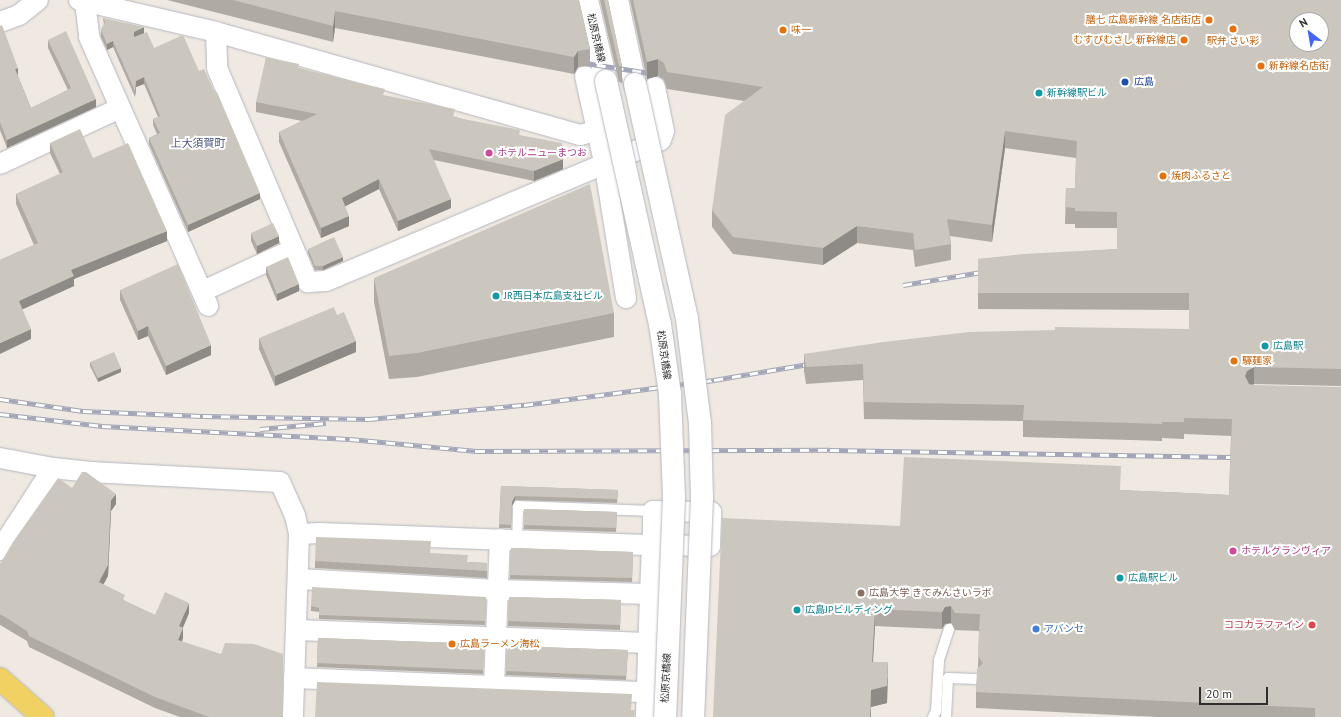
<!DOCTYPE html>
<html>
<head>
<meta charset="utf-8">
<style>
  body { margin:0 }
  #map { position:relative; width:1341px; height:717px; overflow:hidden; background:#efe9e1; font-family:"PT Sans","Noto Sans JP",sans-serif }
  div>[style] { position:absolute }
  .roads { filter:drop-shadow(0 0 1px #b4b7c1) drop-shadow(0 0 1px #b4b7c1) }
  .service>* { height:10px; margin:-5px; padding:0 5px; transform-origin:5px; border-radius:5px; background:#fff }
  .minor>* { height:20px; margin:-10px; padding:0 10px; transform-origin:10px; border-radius:10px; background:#fff }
  .tertiary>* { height:22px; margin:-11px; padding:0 11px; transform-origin:11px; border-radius:11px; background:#fff }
  .primary>* { height:22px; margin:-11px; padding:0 11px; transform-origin:11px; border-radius:11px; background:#f2d163 }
  .rail>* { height:4.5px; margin-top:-2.25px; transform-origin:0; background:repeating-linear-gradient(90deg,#fff 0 9px,#a3a6b8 0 18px); box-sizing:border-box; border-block:1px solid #a3a6b8 }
  .bridges { filter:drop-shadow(0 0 1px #b4b7c1) drop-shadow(0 0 1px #b4b7c1) }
  .tertiary-bridge>* { height:22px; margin:-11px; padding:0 11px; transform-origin:11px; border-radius:11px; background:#fff }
  .wall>* { inset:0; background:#afaba4 }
  .shaded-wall>* { inset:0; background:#8e8b86 }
  .building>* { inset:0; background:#cbc7bf }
  .dots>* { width:11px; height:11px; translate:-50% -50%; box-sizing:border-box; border:2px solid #fff; border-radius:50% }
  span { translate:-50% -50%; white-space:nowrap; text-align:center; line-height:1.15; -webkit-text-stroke:4px #fff; paint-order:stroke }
  .food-label { font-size:10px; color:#c56008 }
  .right { translate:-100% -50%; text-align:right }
  .left { translate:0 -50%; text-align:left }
  .street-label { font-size:10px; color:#2e2e2e }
  .transit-label { font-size:10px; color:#164399 }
  .culture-label { font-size:10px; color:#0d838f }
  .hotel-label { font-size:10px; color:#b23c85 }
  .education-label { font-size:10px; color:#785e54 }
  .health-label { font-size:10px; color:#be3a42 }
  .shop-label { font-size:10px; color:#366cbe }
  .neighbourhood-label { font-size:11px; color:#4d5680 }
  .north { position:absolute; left:1289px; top:12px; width:40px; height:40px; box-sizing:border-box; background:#fff; border:1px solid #ababab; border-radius:50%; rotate:329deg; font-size:11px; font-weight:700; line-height:16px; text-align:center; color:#2e2e2e }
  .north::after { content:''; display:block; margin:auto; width:14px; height:18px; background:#4264fb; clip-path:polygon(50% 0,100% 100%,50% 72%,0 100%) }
  .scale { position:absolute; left:1199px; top:687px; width:69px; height:18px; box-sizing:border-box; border:2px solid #2e2e2e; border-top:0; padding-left:5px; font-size:12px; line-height:14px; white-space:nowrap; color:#2e2e2e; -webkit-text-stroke:3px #fff; paint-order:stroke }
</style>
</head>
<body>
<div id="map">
  <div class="roads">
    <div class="service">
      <div style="left:517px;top:540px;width:34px;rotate:-88deg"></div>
      <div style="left:518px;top:506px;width:135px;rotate:2.1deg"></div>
      <div style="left:933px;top:717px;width:7px;rotate:-63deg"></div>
      <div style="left:936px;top:711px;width:51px;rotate:-86.6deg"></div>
      <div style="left:939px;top:660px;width:33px;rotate:-72deg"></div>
      <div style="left:946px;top:717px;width:39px;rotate:-87deg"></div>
      <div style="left:948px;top:678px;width:29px;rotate:2deg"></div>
    </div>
    <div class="minor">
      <div style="left:79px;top:0;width:141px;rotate:13.1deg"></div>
      <div style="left:216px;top:32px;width:378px;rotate:15.8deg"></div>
      <div style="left:580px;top:135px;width:16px;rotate:-14deg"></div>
      <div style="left:85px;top:2px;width:35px;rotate:83deg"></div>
      <div style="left:89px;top:37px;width:294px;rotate:66.1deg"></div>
      <div style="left:0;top:22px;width:20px;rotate:-20deg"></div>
      <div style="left:19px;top:15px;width:24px;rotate:-38deg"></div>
      <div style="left:216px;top:32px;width:36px;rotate:88deg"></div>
      <div style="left:217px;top:68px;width:233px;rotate:67deg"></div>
      <div style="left:308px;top:282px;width:18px;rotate:-3deg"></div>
      <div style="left:326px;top:281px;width:363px;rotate:-22.8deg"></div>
      <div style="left:661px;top:140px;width:9px;rotate:-72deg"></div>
      <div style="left:664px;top:131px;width:45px;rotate:-101.6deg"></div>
      <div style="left:585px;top:76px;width:88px;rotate:77.5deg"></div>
      <div style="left:604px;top:162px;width:138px;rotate:80.8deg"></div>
      <div style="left:0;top:164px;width:132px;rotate:-25deg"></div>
      <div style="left:203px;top:291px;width:100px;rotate:-24.8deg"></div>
      <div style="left:0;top:458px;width:54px;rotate:10.7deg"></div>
      <div style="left:53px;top:468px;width:38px;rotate:6deg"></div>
      <div style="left:91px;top:472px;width:189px;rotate:3deg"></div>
      <div style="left:280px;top:482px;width:36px;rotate:66deg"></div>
      <div style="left:295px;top:515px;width:19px;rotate:78deg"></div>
      <div style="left:299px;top:534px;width:183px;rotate:91.9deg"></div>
      <div style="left:299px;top:534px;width:21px;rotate:-3deg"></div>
      <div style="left:320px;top:533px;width:332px;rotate:2.1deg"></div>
      <div style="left:652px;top:545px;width:58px;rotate:1deg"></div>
      <div style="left:710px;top:546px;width:34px;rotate:-88deg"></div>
      <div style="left:711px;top:512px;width:58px;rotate:-179deg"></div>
      <div style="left:653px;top:511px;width:21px;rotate:90deg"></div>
      <div style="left:653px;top:532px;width:13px;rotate:94deg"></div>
      <div style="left:652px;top:545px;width:49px;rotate:92.3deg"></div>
      <div style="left:650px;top:594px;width:123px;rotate:91.9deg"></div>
      <div style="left:0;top:550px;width:98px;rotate:-57.1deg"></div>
      <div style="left:299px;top:579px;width:199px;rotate:3.2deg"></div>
      <div style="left:498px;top:590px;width:152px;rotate:1.5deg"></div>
      <div style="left:296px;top:630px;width:352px;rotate:2.1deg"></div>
      <div style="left:294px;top:678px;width:353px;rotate:2.3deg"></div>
      <div style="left:494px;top:686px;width:147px;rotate:-87.7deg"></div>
    </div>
    <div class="tertiary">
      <div style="left:587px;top:0;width:83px;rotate:76.8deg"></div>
      <div style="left:617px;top:0;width:86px;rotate:77.9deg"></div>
    </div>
    <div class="primary">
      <div style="left:0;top:679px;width:57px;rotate:41.5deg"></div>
    </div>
  </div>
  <div class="rail">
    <div style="left:579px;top:62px;width:78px;rotate:8.9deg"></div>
    <div style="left:903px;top:285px;width:86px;rotate:-9.4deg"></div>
    <div style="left:0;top:399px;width:84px;rotate:8.2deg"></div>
    <div style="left:83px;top:411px;width:120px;rotate:2.4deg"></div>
    <div style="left:203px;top:416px;width:166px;rotate:1deg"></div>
    <div style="left:369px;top:419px;width:156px;rotate:-5.2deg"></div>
    <div style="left:524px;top:405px;width:192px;rotate:-7.5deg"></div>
    <div style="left:714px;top:380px;width:102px;rotate:-9.6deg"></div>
    <div style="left:0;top:414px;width:103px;rotate:6.7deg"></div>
    <div style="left:102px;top:426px;width:248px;rotate:3deg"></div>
    <div style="left:350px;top:439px;width:127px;rotate:5.4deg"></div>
    <div style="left:476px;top:451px;width:354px;rotate:-0.2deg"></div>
    <div style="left:830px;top:450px;width:401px;rotate:1deg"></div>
    <div style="left:260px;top:429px;width:66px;rotate:-5.2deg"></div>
  </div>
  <div class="bridges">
    <div class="tertiary-bridge">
      <div style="left:606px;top:81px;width:249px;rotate:77.5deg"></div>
      <div style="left:660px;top:324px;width:71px;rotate:81.9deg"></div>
      <div style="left:670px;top:394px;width:103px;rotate:87.8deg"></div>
      <div style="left:674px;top:497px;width:220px;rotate:92.3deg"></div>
      <div style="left:635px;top:84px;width:241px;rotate:77.5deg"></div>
      <div style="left:687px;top:319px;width:105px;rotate:82.9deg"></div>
      <div style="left:700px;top:423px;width:74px;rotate:88.5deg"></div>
      <div style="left:702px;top:497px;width:220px;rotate:92.3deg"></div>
    </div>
  </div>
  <div class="wall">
    <div style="clip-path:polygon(167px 0,579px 0,590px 49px,590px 66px,578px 67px,574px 74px,335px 28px,333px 42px)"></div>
    <div style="clip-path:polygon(600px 0,608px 0,622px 66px,622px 83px,619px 82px)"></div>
    <div style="clip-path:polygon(630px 0,1341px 0,1341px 386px,1254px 384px,1253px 385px,1341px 717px,1157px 717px,976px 708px,976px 692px,978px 668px,979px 631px,955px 630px,951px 623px,945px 624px,942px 629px,875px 626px,873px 662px,888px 679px,887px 703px,871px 707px,713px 717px,900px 526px,1121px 490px,1229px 495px,1231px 436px,1184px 434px,1184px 439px,1162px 438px,1162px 441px,1023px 437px,1023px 421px,864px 419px,863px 380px,806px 384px,804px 371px,804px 354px,1189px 329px,1189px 310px,978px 309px,978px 259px,1117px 249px,1117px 228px,1075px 228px,1075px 224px,1065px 224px,1066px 188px,1075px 188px,1076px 158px,1005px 148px,992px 242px,950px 236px,951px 244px,951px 260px,915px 267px,913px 250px,857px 243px,823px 265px,733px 254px,712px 227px,712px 210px,744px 101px,667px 89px,664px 80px,658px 76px,647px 79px)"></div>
    <div style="clip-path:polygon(103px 18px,144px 33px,154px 48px,199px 71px,260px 199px,188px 232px,149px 144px,149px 138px,157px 134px,153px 125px,153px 119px,158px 117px,144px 84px,136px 87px,135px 97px,113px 47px,107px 50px,101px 37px,101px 30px,104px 25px)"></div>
    <div style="clip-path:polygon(0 26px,18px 76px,31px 108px,68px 90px,48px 48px,48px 40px,96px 107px,7px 148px,0 130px)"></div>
    <div style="clip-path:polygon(299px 68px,385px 96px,455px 117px,520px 135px,563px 169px,534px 181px,434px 160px,451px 208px,398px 231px,379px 189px,345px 206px,349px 226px,321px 238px,279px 142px,279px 132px,302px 121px,256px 112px,256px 102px)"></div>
    <div style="clip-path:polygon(50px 143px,93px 158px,167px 241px,74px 279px,74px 286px,22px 309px,31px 339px,0 260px,34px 245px,16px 204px,16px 194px,60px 174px,50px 153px)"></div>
    <div style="clip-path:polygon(251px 233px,279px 243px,257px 254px,251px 241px)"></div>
    <div style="clip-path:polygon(308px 249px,343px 261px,323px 270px,315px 270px,308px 253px)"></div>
    <div style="clip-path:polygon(266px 267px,299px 291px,277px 301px,266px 275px)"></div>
    <div style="clip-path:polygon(374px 278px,614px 313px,614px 337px,417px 377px,389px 379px,374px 302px)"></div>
    <div style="clip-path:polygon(120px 290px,211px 355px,166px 375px,148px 336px,138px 340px,120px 300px)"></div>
    <div style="clip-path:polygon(259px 338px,356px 352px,275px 386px,259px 349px)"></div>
    <div style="clip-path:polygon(90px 362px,121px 372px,98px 382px,90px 366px)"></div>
    <div style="clip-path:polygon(501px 486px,618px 490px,617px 503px,515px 500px,512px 506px,511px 528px,499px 528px)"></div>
    <div style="clip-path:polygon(72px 488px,116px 504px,111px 511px,108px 576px,103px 584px,125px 601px,155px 615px,189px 613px,183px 628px,183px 638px,182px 642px,283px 717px,180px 717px,155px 708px,29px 647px,27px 641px,0 625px,0 564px)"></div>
    <div style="clip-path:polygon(524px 509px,617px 512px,616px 532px,524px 529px)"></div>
    <div style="clip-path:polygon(511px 548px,633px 552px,632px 582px,510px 579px)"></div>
    <div style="clip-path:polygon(430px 553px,468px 562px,487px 563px,487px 578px,315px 568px,315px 561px)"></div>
    <div style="clip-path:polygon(486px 597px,485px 625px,319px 619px,319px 612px,311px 611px,311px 606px)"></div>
    <div style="clip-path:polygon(509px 597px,621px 600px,620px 630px,508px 626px)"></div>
    <div style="clip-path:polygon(318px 638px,484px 644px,483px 674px,317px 667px)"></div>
    <div style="clip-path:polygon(507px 646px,628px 650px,626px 680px,506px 675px)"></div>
  </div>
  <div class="shaded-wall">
    <div style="clip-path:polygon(335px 11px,335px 28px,333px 42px,333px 26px)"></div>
    <div style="clip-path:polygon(144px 27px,144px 33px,134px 38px,134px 32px)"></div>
    <div style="clip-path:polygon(113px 41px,113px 47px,107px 50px,107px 44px)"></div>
    <div style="clip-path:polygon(578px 51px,578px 67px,574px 74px,574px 57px)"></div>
    <div style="clip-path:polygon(658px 59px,658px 76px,647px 79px,647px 62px)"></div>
    <div style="clip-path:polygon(18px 68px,18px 76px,15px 69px)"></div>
    <div style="clip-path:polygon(144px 77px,144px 84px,136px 87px,135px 97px,135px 91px,136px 81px)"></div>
    <div style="clip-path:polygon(96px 99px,96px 107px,7px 148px,7px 140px)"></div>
    <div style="clip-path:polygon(1005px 131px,1005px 148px,992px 242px,992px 225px)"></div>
    <div style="clip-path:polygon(563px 159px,563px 169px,534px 181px,534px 171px)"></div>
    <div style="clip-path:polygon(379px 179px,379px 189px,342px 208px,342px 198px)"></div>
    <div style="clip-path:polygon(260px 193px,260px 199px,188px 232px,188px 225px)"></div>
    <div style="clip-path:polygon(451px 199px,451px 208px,398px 231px,398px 221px)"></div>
    <div style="clip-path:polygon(349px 216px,349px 226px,321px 238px,321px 228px)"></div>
    <div style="clip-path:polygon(857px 226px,857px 243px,823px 265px,823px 248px)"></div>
    <div style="clip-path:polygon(167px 231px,167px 241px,74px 279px,74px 286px,19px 311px,19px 301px,71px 270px)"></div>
    <div style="clip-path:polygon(279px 236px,279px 243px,257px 254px,257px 246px)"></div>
    <div style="clip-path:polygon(343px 257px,343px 261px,323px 270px,323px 266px)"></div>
    <div style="clip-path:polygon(299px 284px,299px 291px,277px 301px,277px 294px)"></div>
    <div style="clip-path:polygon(148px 326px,148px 336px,138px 340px,138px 331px)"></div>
    <div style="clip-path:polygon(31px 329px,31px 339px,0 354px,0 343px)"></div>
    <div style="clip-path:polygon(356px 341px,356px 352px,275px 386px,275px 376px)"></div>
    <div style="clip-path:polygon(211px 345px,211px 355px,166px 375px,166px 366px)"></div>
    <div style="clip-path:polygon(1254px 367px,1254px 384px,1247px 388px,1245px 376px,1247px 371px)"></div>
    <div style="clip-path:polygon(121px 368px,121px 372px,98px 382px,98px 378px)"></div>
    <div style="clip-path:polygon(116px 494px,116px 504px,111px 511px,108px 576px,99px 593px,99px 582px,111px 500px)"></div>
    <div style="clip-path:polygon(515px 496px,515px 500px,512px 506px,511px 528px,512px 502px)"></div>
    <div style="clip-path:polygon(189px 603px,189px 613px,179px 636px,179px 626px)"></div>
    <div style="clip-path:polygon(951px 606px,951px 623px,945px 624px,942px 629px,942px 612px,945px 607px)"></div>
    <div style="clip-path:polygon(875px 609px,875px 626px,872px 678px,872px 662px)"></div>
    <div style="clip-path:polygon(183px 628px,183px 638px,178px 651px,178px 640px)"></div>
    <div style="clip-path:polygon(888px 662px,887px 703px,871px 707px,871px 717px,870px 717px,871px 690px)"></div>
  </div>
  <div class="building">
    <div style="clip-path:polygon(233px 0,579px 0,590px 49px,578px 51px,574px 57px,335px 11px,333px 26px)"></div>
    <div style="clip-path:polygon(604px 0,608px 0,622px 66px,619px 66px)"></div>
    <div style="clip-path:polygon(evenodd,633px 0,1341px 0,1341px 369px,1254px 367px,1247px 371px,1245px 376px,1249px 384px,1254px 385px,1341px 387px,1341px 717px,1315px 717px,1315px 708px,976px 692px,977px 669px,983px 663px,978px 656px,980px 614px,955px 613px,951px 606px,945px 607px,942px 612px,875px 609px,872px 662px,888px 662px,887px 686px,871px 690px,870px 717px,713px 717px,722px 518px,900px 526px,904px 457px,1121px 466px,1120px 490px,1229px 495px,1232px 419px,1184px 418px,1184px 422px,1162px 422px,1162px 424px,1023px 420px,1024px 405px,864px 402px,863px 364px,806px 367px,804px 354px,883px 342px,969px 332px,1055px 330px,1055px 327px,1189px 329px,1189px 293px,978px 293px,978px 259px,1023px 254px,1117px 249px,1117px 212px,1075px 211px,1075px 208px,1065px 207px,1066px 188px,1075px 188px,1077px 141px,1005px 131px,992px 225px,947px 219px,951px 244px,915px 250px,913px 233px,857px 226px,823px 248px,733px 237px,712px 210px,725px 115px,763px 87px,667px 72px,664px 63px,658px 59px,647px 62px,633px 0,1297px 20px,1321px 20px,1321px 44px,1297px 44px,1297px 20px)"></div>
    <div style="clip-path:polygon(103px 18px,144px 27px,134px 32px,134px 37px,147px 32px,154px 48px,183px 35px,199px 71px,204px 69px,215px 93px,217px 92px,260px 193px,188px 225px,149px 138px,160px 133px,153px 119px,160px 116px,144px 77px,136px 81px,135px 91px,113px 41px,107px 44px,101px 30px,105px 22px)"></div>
    <div style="clip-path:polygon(2px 25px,18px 68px,15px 69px,31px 108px,71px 88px,48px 40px,66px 31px,96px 99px,7px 140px,0 122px,0 26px)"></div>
    <div style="clip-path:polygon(266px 57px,299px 64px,298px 68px,385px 89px,383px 95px,455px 109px,453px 117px,520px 130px,519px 135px,562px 143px,563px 159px,534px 171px,429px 149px,451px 199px,398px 221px,379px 179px,342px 198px,349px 216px,321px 228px,279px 132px,317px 114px,256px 102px)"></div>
    <div style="clip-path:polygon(80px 129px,93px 158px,128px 143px,167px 231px,71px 270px,74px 276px,19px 301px,31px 329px,0 343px,0 259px,0 260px,38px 243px,16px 194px,63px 172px,50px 143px)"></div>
    <div style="clip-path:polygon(590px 184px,614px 313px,417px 353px,389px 356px,374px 278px)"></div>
    <div style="clip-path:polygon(273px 223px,279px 236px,257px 246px,251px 233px)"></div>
    <div style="clip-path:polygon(334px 237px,343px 257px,323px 266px,315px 266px,308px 249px)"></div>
    <div style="clip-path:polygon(288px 257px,299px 284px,277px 294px,266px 267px)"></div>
    <div style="clip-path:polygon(178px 264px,211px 345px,166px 366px,148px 326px,138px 331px,120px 290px)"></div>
    <div style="clip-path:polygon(334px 307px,337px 315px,344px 312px,356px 341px,275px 376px,259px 338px)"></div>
    <div style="clip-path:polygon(114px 352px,121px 368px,98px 378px,90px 362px)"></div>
    <div style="clip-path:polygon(82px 472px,86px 472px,116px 494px,111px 500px,108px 565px,99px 582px,125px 595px,123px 600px,155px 615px,165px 592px,189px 603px,179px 626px,183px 628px,178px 640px,221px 654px,225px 643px,254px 644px,283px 654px,283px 712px,281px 717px,209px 717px,155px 697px,29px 636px,27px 631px,0 614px,0 564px,13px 542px,58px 478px,72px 488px)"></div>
    <div style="clip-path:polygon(501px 486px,618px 490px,617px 499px,515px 496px,512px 502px,511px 525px,499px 524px)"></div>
    <div style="clip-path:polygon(524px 509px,617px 512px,616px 528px,524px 525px)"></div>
    <div style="clip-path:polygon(316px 537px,431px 541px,430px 553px,468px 555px,467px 562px,487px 563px,487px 571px,315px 561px)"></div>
    <div style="clip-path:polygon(511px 548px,633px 552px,632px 578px,510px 575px)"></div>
    <div style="clip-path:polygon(312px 587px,486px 597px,485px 621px,319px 615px,319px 608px,311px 606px)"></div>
    <div style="clip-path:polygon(509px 597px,621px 600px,620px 625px,508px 621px)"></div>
    <div style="clip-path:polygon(318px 638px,484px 644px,483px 670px,317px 663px)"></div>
    <div style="clip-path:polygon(507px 646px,628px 650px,626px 676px,506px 671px)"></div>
    <div style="clip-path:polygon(317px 682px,632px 694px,631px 710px,635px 710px,634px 717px,315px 717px)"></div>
  </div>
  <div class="dots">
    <div style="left:1209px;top:20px;background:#e8710a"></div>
    <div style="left:1233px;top:29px;background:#e8710a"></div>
    <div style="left:783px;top:30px;background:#e8710a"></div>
    <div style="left:1184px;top:40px;background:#e8710a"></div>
    <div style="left:1261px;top:66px;background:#e8710a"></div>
    <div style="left:1125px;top:82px;background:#1a4fb4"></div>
    <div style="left:1039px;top:93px;background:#0f9aa8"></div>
    <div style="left:489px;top:153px;background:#d1479c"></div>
    <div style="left:1163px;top:176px;background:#e8710a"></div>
    <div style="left:496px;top:296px;background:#0f9aa8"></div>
    <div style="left:1265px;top:346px;background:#0f9aa8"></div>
    <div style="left:1234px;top:361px;background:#e8710a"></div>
    <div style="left:1233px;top:551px;background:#d1479c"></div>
    <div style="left:1120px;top:578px;background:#0f9aa8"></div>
    <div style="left:861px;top:593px;background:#8d6e63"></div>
    <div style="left:797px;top:610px;background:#0f9aa8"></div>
    <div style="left:1312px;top:625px;background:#e0444e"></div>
    <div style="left:1036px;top:629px;background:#3f7fe0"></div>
    <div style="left:452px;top:644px;background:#e8710a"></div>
  </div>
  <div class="food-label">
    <span class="right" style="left:1201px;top:20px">膳七 広島新幹線 名店街店</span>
    <span class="left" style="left:791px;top:30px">味一</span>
    <span class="right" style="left:1176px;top:40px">むすびむさし 新幹線店</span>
    <span style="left:1233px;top:41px">駅弁 さい彩</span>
    <span class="left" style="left:1269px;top:66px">新幹線名店街</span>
    <span class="left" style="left:1171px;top:176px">焼肉ふるさと</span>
    <span class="left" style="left:1242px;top:361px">驛麺家</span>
    <span class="left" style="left:460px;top:644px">広島ラーメン海松</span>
  </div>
  <div class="street-label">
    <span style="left:596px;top:38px;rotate:77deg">松原京橋線</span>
    <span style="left:664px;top:355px;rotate:82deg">松原京橋線</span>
    <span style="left:666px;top:678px;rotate:-87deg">松原京橋線</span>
  </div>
  <div class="transit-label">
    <span class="left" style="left:1134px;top:82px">広島</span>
  </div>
  <div class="culture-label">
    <span class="left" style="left:1047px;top:93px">新幹線駅ビル</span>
    <span class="left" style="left:504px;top:296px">JR西日本広島支社ビル</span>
    <span class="left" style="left:1273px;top:346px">広島駅</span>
    <span class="left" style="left:1128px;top:578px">広島駅ビル</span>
    <span class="left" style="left:805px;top:610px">広島JPビルディング</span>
  </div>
  <div class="hotel-label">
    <span class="left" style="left:497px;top:153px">ホテルニューまつお</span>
    <span class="left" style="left:1241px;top:551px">ホテルグランヴィア</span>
  </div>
  <div class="education-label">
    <span class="left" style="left:869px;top:593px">広島大学 きてみんさいラボ</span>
  </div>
  <div class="health-label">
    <span class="right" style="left:1304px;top:625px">ココカラファイン</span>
  </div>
  <div class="shop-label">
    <span class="left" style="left:1044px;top:629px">アバンセ</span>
  </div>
  <div class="neighbourhood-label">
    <span style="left:198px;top:143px">上大須賀町</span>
  </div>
  <div class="north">N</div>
  <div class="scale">20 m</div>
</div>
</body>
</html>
